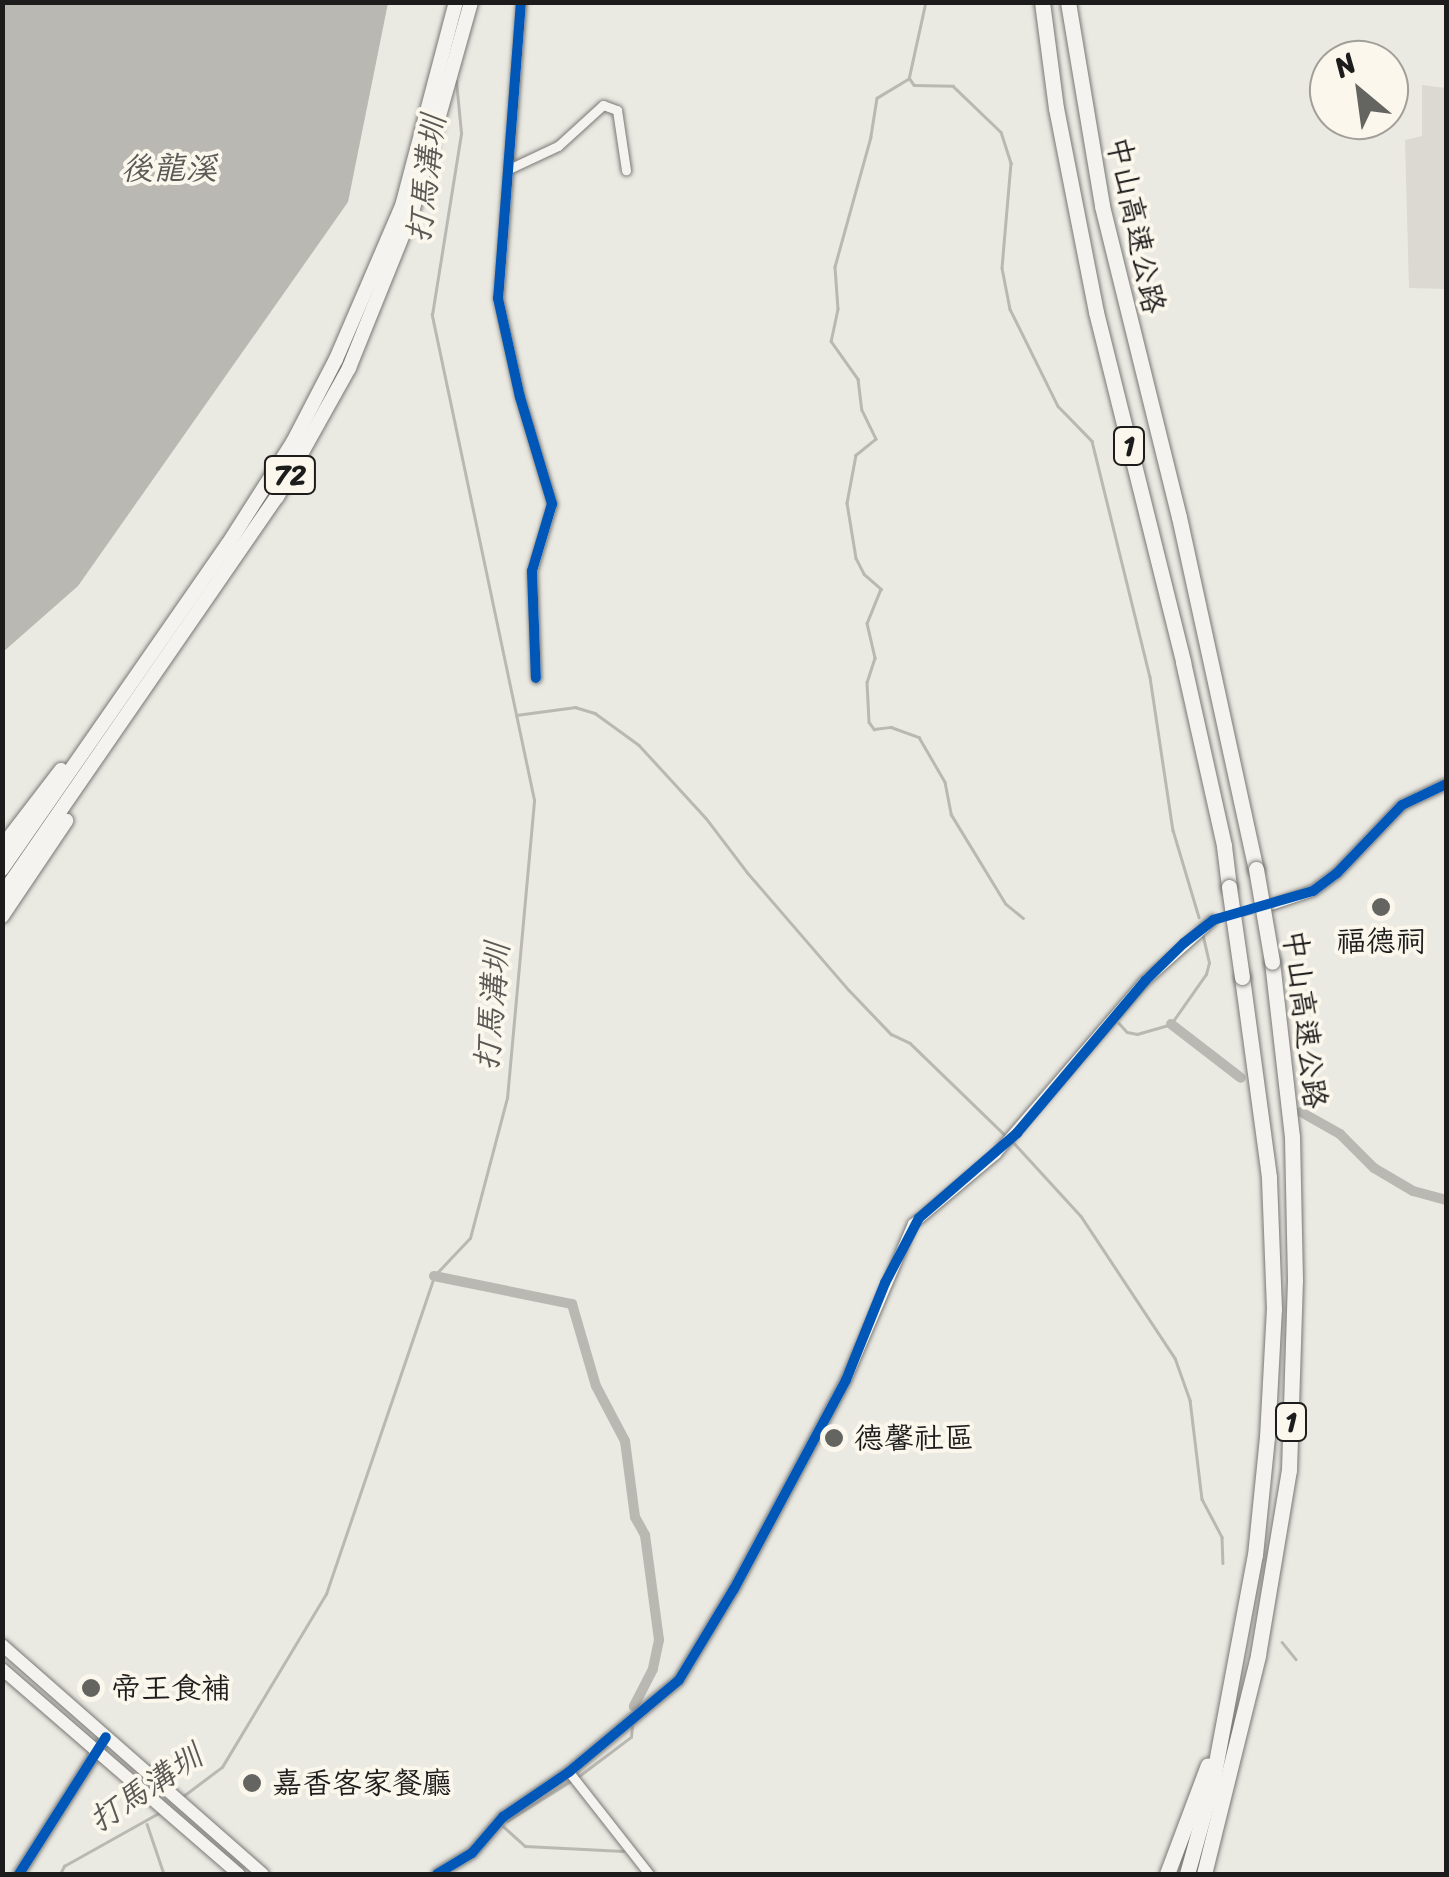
<!DOCTYPE html>
<html>
<head>
<meta charset="utf-8">
<style>
  body { margin:0 }
  #map { position:relative; width:1449px; height:1877px; overflow:hidden; background:#eae9e2; font-family:Sriracha,"LXGW WenKai TC",sans-serif }
  div>[style] { position:absolute }
  .built>* { inset:0; background:#dbd9d1 }
  .water>* { inset:0; background:#bab8b2 }
  .stream>* { height:2.5px; margin:-1.25px; padding:0 1.25px; transform-origin:1.25px; border-radius:1.25px; background:#bab8b2 }
  .canal>* { height:10px; margin:-5px; padding:0 5px; transform-origin:5px; border-radius:5px; background:#bab8b2 }
  .tertiary-tunnel>* { height:10px; margin-top:-5px; transform-origin:0; background:repeating-linear-gradient(90deg,#c1c0ba 0 10px,transparent 0 15px) }
  .roads { filter:drop-shadow(0 0 2px #797875) drop-shadow(0 0 2px #797875) }
  .minor>* { height:9px; margin:-4.5px; padding:0 4.5px; transform-origin:4.5px; border-radius:4.5px; background:#f4f3ef }
  .tertiary>* { height:10px; margin:-5px; padding:0 5px; transform-origin:5px; border-radius:5px; background:#f4f3ef }
  .primary>* { height:12px; margin:-6px; padding:0 6px; transform-origin:6px; border-radius:6px; background:#f4f3ef }
  .trunk>* { height:14px; margin:-7px; padding:0 7px; transform-origin:7px; border-radius:7px; background:#f4f3ef }
  .motorway>* { height:15px; margin:-7.5px; padding:0 7.5px; transform-origin:7.5px; border-radius:7.5px; background:#f4f3ef }
  .bridges { filter:drop-shadow(0 0 2px #797875) drop-shadow(0 0 2px #797875) }
  .motorway-bridge>* { height:15px; margin:-7.5px; padding:0 7.5px; transform-origin:7.5px; border-radius:7.5px; background:#f4f3ef }
  .cycleway>* { height:10px; margin:-5px; padding:0 5px; transform-origin:5px; border-radius:5px; background:#0057b8 }
  .dots>* { width:28px; height:28px; translate:-50% -50%; box-sizing:border-box; border:5px solid #fbf7ec; border-radius:50% }
  span { translate:-50% -50%; white-space:nowrap; text-align:center; line-height:1.15; -webkit-text-stroke:8px #fbf7ec; paint-order:stroke }
  .shield-label span { padding:2px 8px; background:#fbf7ec; border:2px solid; border-radius:8px; -webkit-text-stroke-width:0 }
  .shield-label { font-size:28px; color:#1c1c1c; font-weight:700 }
  .street-label { font-size:30px; color:#1c1c1c }
  .poi-label { font-size:30px; color:#1c1c1c }
  .left { translate:0 -50%; text-align:left }
  .water-label { font-size:32px; color:#5a5956; font-style:italic }
  .frame { position:absolute; inset:0; border:5px solid #1c1c1c; pointer-events:none }
  .north { position:absolute; left:1309px; top:40px; width:100px; height:100px; box-sizing:border-box; background:#fbf7ec; border:2px solid #a29f99; border-radius:50%; rotate:331deg; font-size:28px; font-weight:700; line-height:40px; text-align:center; color:#1c1c1c }
  .north::after { content:''; display:block; margin:auto; width:35px; height:45px; background:#646461; clip-path:polygon(50% 0,100% 100%,50% 72%,0 100%) }
</style>
</head>
<body>
<div id="map">
  <div class="built">
    <div style="clip-path:polygon(1422px 85px,1446px 88px,1446px 289px,1409px 288px,1405px 140px,1422px 136px)"></div>
  </div>
  <div class="water">
    <div style="clip-path:polygon(3px 2px,388px 3px,348px 202px,78px 586px,3px 652px)"></div>
  </div>
  <div class="stream">
    <div style="left:926px;top:2px;width:79px;rotate:102.4deg"></div>
    <div style="left:909px;top:79px;width:37px;rotate:149deg"></div>
    <div style="left:877px;top:98px;width:39px;rotate:99deg"></div>
    <div style="left:871px;top:137px;width:135px;rotate:105.5deg"></div>
    <div style="left:835px;top:267px;width:42px;rotate:85.9deg"></div>
    <div style="left:838px;top:309px;width:33px;rotate:102deg"></div>
    <div style="left:831px;top:341px;width:47px;rotate:54.6deg"></div>
    <div style="left:858px;top:379px;width:31px;rotate:83deg"></div>
    <div style="left:862px;top:410px;width:32px;rotate:64deg"></div>
    <div style="left:876px;top:439px;width:26px;rotate:141deg"></div>
    <div style="left:856px;top:455px;width:49px;rotate:100.6deg"></div>
    <div style="left:847px;top:503px;width:56px;rotate:80.7deg"></div>
    <div style="left:856px;top:558px;width:18px;rotate:63deg"></div>
    <div style="left:864px;top:574px;width:23px;rotate:41deg"></div>
    <div style="left:881px;top:589px;width:37px;rotate:112deg"></div>
    <div style="left:867px;top:623px;width:36px;rotate:77deg"></div>
    <div style="left:875px;top:658px;width:25px;rotate:108deg"></div>
    <div style="left:867px;top:682px;width:40px;rotate:87.1deg"></div>
    <div style="left:869px;top:722px;width:9px;rotate:54deg"></div>
    <div style="left:874px;top:729px;width:17px;rotate:-7deg"></div>
    <div style="left:891px;top:727px;width:30px;rotate:20deg"></div>
    <div style="left:919px;top:737px;width:52px;rotate:60deg"></div>
    <div style="left:945px;top:782px;width:33px;rotate:79deg"></div>
    <div style="left:951px;top:814px;width:105px;rotate:58.6deg"></div>
    <div style="left:1006px;top:904px;width:22px;rotate:39deg"></div>
    <div style="left:910px;top:79px;width:7px;rotate:56deg"></div>
    <div style="left:914px;top:85px;width:39px;rotate:1deg"></div>
    <div style="left:953px;top:86px;width:66px;rotate:43.8deg"></div>
    <div style="left:1001px;top:132px;width:33px;rotate:72deg"></div>
    <div style="left:1011px;top:163px;width:105px;rotate:94.9deg"></div>
    <div style="left:1002px;top:268px;width:42px;rotate:79deg"></div>
    <div style="left:1010px;top:309px;width:108px;rotate:63.7deg"></div>
    <div style="left:1058px;top:406px;width:49px;rotate:45.8deg"></div>
    <div style="left:1092px;top:441px;width:243px;rotate:76.2deg"></div>
    <div style="left:1150px;top:677px;width:155px;rotate:81.5deg"></div>
    <div style="left:1173px;top:830px;width:91px;rotate:73.4deg"></div>
    <div style="left:516px;top:715px;width:60px;rotate:-7.7deg"></div>
    <div style="left:575px;top:707px;width:21px;rotate:17deg"></div>
    <div style="left:595px;top:713px;width:54px;rotate:36deg"></div>
    <div style="left:639px;top:745px;width:99px;rotate:47.5deg"></div>
    <div style="left:706px;top:818px;width:68px;rotate:52.8deg"></div>
    <div style="left:747px;top:872px;width:156px;rotate:49.2deg"></div>
    <div style="left:849px;top:990px;width:61px;rotate:46.3deg"></div>
    <div style="left:891px;top:1034px;width:21px;rotate:25deg"></div>
    <div style="left:910px;top:1043px;width:136px;rotate:44.1deg"></div>
    <div style="left:1119px;top:1023px;width:12px;rotate:48deg"></div>
    <div style="left:1127px;top:1032px;width:10px;rotate:11deg"></div>
    <div style="left:1137px;top:1034px;width:35px;rotate:-16deg"></div>
    <div style="left:1171px;top:1024px;width:61px;rotate:-55deg"></div>
    <div style="left:1206px;top:974px;width:11px;rotate:-75deg"></div>
    <div style="left:1209px;top:963px;width:28px;rotate:-103deg"></div>
    <div style="left:1014px;top:1143px;width:99px;rotate:47.5deg"></div>
    <div style="left:1081px;top:1216px;width:170px;rotate:56.5deg"></div>
    <div style="left:1175px;top:1358px;width:45px;rotate:70.3deg"></div>
    <div style="left:1190px;top:1400px;width:100px;rotate:83.1deg"></div>
    <div style="left:1202px;top:1499px;width:43px;rotate:62.2deg"></div>
    <div style="left:1222px;top:1537px;width:26px;rotate:88deg"></div>
    <div style="left:1282px;top:1642px;width:22px;rotate:51deg"></div>
    <div style="left:579px;top:1776px;width:65px;rotate:-36.9deg"></div>
    <div style="left:631px;top:1737px;width:12px;rotate:-85deg"></div>
    <div style="left:182px;top:1797px;width:50px;rotate:-36.9deg"></div>
    <div style="left:222px;top:1767px;width:202px;rotate:-59deg"></div>
    <div style="left:326px;top:1594px;width:336px;rotate:-71.2deg"></div>
    <div style="left:434px;top:1276px;width:52px;rotate:-46.5deg"></div>
    <div style="left:470px;top:1238px;width:145px;rotate:-75.2deg"></div>
    <div style="left:507px;top:1098px;width:299px;rotate:-84.8deg"></div>
    <div style="left:534px;top:800px;width:496px;rotate:-101.9deg"></div>
    <div style="left:432px;top:315px;width:184px;rotate:-80.9deg"></div>
    <div style="left:461px;top:133px;width:52px;rotate:-95.5deg"></div>
    <div style="left:507px;top:1821px;width:77px;rotate:-32.2deg"></div>
    <div style="left:147px;top:1824px;width:53px;rotate:71.2deg"></div>
    <div style="left:503px;top:1826px;width:30px;rotate:42deg"></div>
    <div style="left:525px;top:1846px;width:98px;rotate:2.9deg"></div>
    <div style="left:60px;top:1874px;width:9px;rotate:-63deg"></div>
    <div style="left:64px;top:1866px;width:109px;rotate:-29.2deg"></div>
  </div>
  <div class="canal">
    <div style="left:1171px;top:1024px;width:88px;rotate:37.6deg"></div>
    <div style="left:1301px;top:1112px;width:45px;rotate:29.4deg"></div>
    <div style="left:1340px;top:1134px;width:48px;rotate:45deg"></div>
    <div style="left:1374px;top:1168px;width:45px;rotate:30.5deg"></div>
    <div style="left:1413px;top:1191px;width:34px;rotate:15deg"></div>
    <div style="left:434px;top:1276px;width:141px;rotate:11.5deg"></div>
    <div style="left:572px;top:1304px;width:85px;rotate:73.7deg"></div>
    <div style="left:596px;top:1386px;width:62px;rotate:62.2deg"></div>
    <div style="left:625px;top:1441px;width:77px;rotate:82.5deg"></div>
    <div style="left:635px;top:1517px;width:21px;rotate:61deg"></div>
    <div style="left:645px;top:1535px;width:106px;rotate:82.4deg"></div>
    <div style="left:659px;top:1640px;width:30px;rotate:102deg"></div>
    <div style="left:653px;top:1669px;width:42px;rotate:117.2deg"></div>
  </div>
  <div class="tertiary-tunnel">
    <div style="left:1213px;top:920px;width:55px;rotate:-14.8deg"></div>
  </div>
  <div class="roads">
    <div class="minor">
      <div style="left:521px;top:2px;width:297px;rotate:94.4deg"></div>
      <div style="left:498px;top:298px;width:101px;rotate:77.5deg"></div>
      <div style="left:520px;top:397px;width:112px;rotate:73.3deg"></div>
      <div style="left:552px;top:504px;width:70px;rotate:106.6deg"></div>
      <div style="left:532px;top:571px;width:107px;rotate:87.9deg"></div>
      <div style="left:511px;top:168px;width:52px;rotate:-25.1deg"></div>
      <div style="left:558px;top:146px;width:61px;rotate:-42.3deg"></div>
      <div style="left:603px;top:105px;width:15px;rotate:20deg"></div>
      <div style="left:617px;top:110px;width:61px;rotate:81.5deg"></div>
      <div style="left:569px;top:1772px;width:130px;rotate:51.9deg"></div>
    </div>
    <div class="tertiary">
      <div style="left:1271px;top:905px;width:44px;rotate:-18.4deg"></div>
      <div style="left:1313px;top:891px;width:30px;rotate:-37deg"></div>
      <div style="left:1337px;top:873px;width:94px;rotate:-46.3deg"></div>
      <div style="left:1402px;top:805px;width:49px;rotate:-25.5deg"></div>
      <div style="left:19px;top:1874px;width:162px;rotate:-57.6deg"></div>
      <div style="left:437px;top:1874px;width:41px;rotate:-31deg"></div>
      <div style="left:472px;top:1853px;width:48px;rotate:-49.3deg"></div>
      <div style="left:503px;top:1817px;width:80px;rotate:-34.3deg"></div>
      <div style="left:569px;top:1772px;width:143px;rotate:-39.9deg"></div>
      <div style="left:679px;top:1680px;width:106px;rotate:-58.9deg"></div>
      <div style="left:734px;top:1589px;width:237px;rotate:-61.8deg"></div>
      <div style="left:846px;top:1380px;width:170px;rotate:-66.8deg"></div>
      <div style="left:913px;top:1224px;width:109px;rotate:-40.1deg"></div>
      <div style="left:996px;top:1154px;width:228px;rotate:-49.3deg"></div>
      <div style="left:1145px;top:981px;width:91px;rotate:-41.9deg"></div>
    </div>
    <div class="primary">
      <div style="left:2px;top:1645px;width:347px;rotate:41.3deg"></div>
      <div style="left:2px;top:1669px;width:313px;rotate:40.9deg"></div>
    </div>
    <div class="trunk">
      <div style="left:2px;top:847px;width:97px;rotate:-52.5deg"></div>
      <div style="left:2px;top:869px;width:396px;rotate:-55.2deg"></div>
      <div style="left:228px;top:544px;width:121px;rotate:-57.5deg"></div>
      <div style="left:293px;top:442px;width:93px;rotate:-62.6deg"></div>
      <div style="left:336px;top:359px;width:167px;rotate:-66.7deg"></div>
      <div style="left:402px;top:206px;width:211px;rotate:-75.2deg"></div>
      <div style="left:2px;top:895px;width:484px;rotate:-55.4deg"></div>
      <div style="left:277px;top:497px;width:148px;rotate:-60.8deg"></div>
      <div style="left:349px;top:368px;width:168px;rotate:-68deg"></div>
      <div style="left:412px;top:212px;width:218px;rotate:-74.3deg"></div>
      <div style="left:2px;top:916px;width:115px;rotate:-56deg"></div>
    </div>
    <div class="motorway">
      <div style="left:1042px;top:2px;width:107px;rotate:82.5deg"></div>
      <div style="left:1056px;top:108px;width:208px;rotate:78.9deg"></div>
      <div style="left:1096px;top:312px;width:361px;rotate:76deg"></div>
      <div style="left:1183px;top:662px;width:189px;rotate:77.4deg"></div>
      <div style="left:1224px;top:846px;width:41px;rotate:83deg"></div>
      <div style="left:1068px;top:2px;width:207px;rotate:80.5deg"></div>
      <div style="left:1102px;top:206px;width:320px;rotate:76.1deg"></div>
      <div style="left:1179px;top:517px;width:360px;rotate:77.7deg"></div>
      <div style="left:1167px;top:1874px;width:116px;rotate:-69.4deg"></div>
      <div style="left:1187px;top:1874px;width:93px;rotate:-74.5deg"></div>
      <div style="left:1212px;top:1784px;width:233px;rotate:-79.4deg"></div>
      <div style="left:1255px;top:1555px;width:119px;rotate:-84.2deg"></div>
      <div style="left:1267px;top:1437px;width:128px;rotate:-86.9deg"></div>
      <div style="left:1274px;top:1309px;width:132px;rotate:-92.2deg"></div>
      <div style="left:1269px;top:1177px;width:202px;rotate:-97.7deg"></div>
      <div style="left:1204px;top:1874px;width:226px;rotate:-76.1deg"></div>
      <div style="left:1258px;top:1655px;width:188px;rotate:-80.5deg"></div>
      <div style="left:1289px;top:1470px;width:190px;rotate:-88.2deg"></div>
      <div style="left:1295px;top:1280px;width:143px;rotate:-91.2deg"></div>
      <div style="left:1292px;top:1137px;width:176px;rotate:-96.5deg"></div>
    </div>
  </div>
  <div class="bridges">
    <div class="motorway-bridge">
      <div style="left:1256px;top:869px;width:94px;rotate:80.2deg"></div>
      <div style="left:1229px;top:887px;width:91px;rotate:81.8deg"></div>
    </div>
  </div>
  <div class="cycleway">
    <div style="left:521px;top:2px;width:297px;rotate:94.4deg"></div>
    <div style="left:498px;top:298px;width:101px;rotate:77.5deg"></div>
    <div style="left:520px;top:397px;width:112px;rotate:73.3deg"></div>
    <div style="left:552px;top:504px;width:70px;rotate:106.6deg"></div>
    <div style="left:532px;top:571px;width:107px;rotate:87.9deg"></div>
    <div style="left:19px;top:1874px;width:162px;rotate:-57.6deg"></div>
    <div style="left:437px;top:1874px;width:41px;rotate:-31deg"></div>
    <div style="left:472px;top:1853px;width:48px;rotate:-49.3deg"></div>
    <div style="left:503px;top:1817px;width:80px;rotate:-34.3deg"></div>
    <div style="left:569px;top:1772px;width:143px;rotate:-39.9deg"></div>
    <div style="left:679px;top:1680px;width:106px;rotate:-58.9deg"></div>
    <div style="left:734px;top:1589px;width:237px;rotate:-61.8deg"></div>
    <div style="left:846px;top:1380px;width:105px;rotate:-68.1deg"></div>
    <div style="left:885px;top:1283px;width:73px;rotate:-62.4deg"></div>
    <div style="left:919px;top:1218px;width:130px;rotate:-40.9deg"></div>
    <div style="left:1017px;top:1133px;width:199px;rotate:-49.9deg"></div>
    <div style="left:1145px;top:981px;width:54px;rotate:-44.3deg"></div>
    <div style="left:1184px;top:943px;width:37px;rotate:-38deg"></div>
    <div style="left:1213px;top:920px;width:104px;rotate:-16.2deg"></div>
    <div style="left:1313px;top:891px;width:30px;rotate:-37deg"></div>
    <div style="left:1337px;top:873px;width:94px;rotate:-46.3deg"></div>
    <div style="left:1402px;top:805px;width:49px;rotate:-25.5deg"></div>
  </div>
  <div class="dots">
    <div style="left:1381px;top:907px;background:#646461"></div>
    <div style="left:834px;top:1438px;background:#646461"></div>
    <div style="left:91px;top:1688px;background:#646461"></div>
    <div style="left:252px;top:1783px;background:#646461"></div>
  </div>
  <div class="shield-label">
    <span style="left:1129px;top:446px">1</span>
    <span style="left:290px;top:475px">72</span>
    <span style="left:1291px;top:1422px">1</span>
  </div>
  <div class="street-label">
    <span style="left:1136px;top:225px;rotate:78deg">中山高速公路</span>
    <span style="left:1305px;top:1019px;rotate:83deg">中山高速公路</span>
  </div>
  <div class="poi-label">
    <span style="left:1381px;top:941px">福德祠</span>
    <span class="left" style="left:854px;top:1438px">德馨社區</span>
    <span class="left" style="left:111px;top:1688px">帝王食補</span>
    <span class="left" style="left:272px;top:1783px">嘉香客家餐廳</span>
  </div>
  <div class="water-label">
    <span style="left:169px;top:169px">後龍溪</span>
    <span style="left:427px;top:179px;rotate:-83deg">打馬溝圳</span>
    <span style="left:493px;top:1007px;rotate:-85deg">打馬溝圳</span>
    <span style="left:146px;top:1789px;rotate:-34deg">打馬溝圳</span>
  </div>
  <div class="frame"></div>
  <div class="north">N</div>
</div>
</body>
</html>
